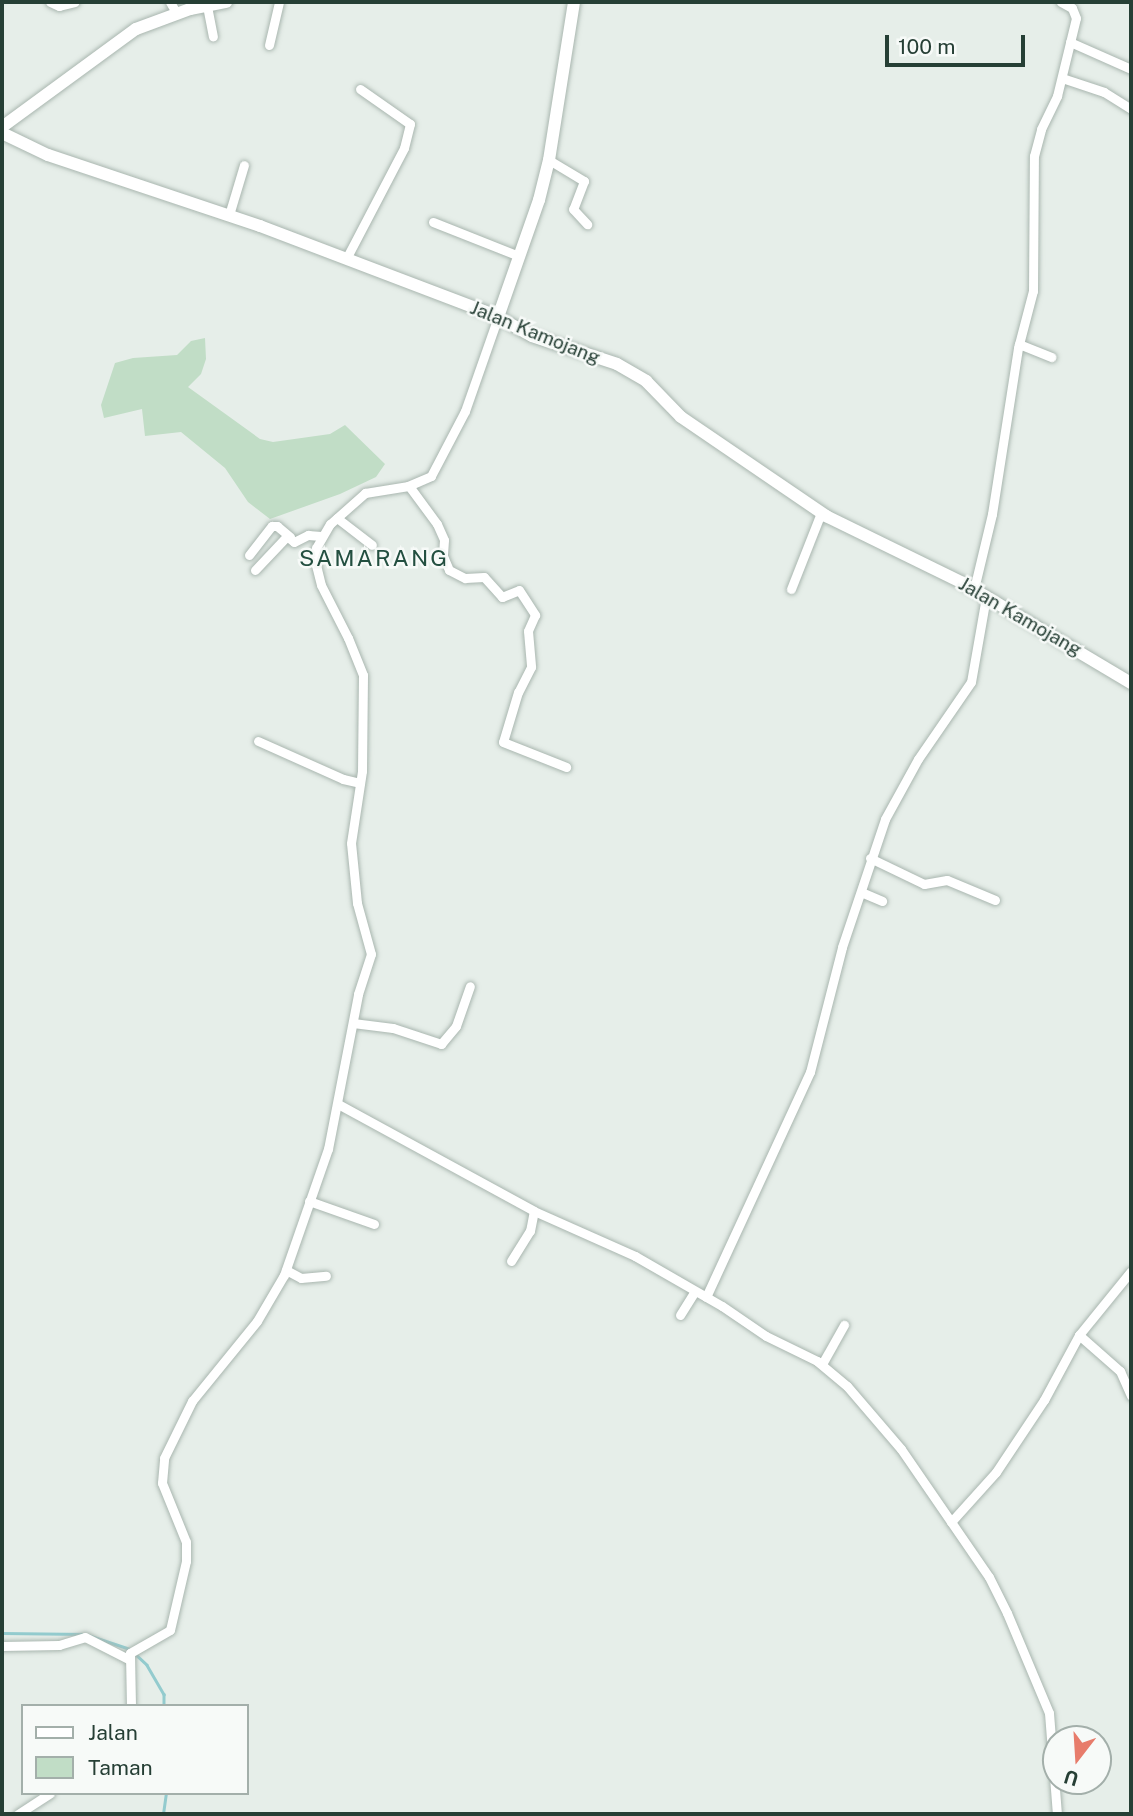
<!DOCTYPE html>
<html>
<head>
<meta charset="utf-8">
<style>
  body { margin:0 }
  #map { position:relative; width:1133px; height:1816px; overflow:hidden; background:#e6eee9; font-family:"Public Sans",sans-serif }
  div>[style] { position:absolute }
  .green>* { inset:0; background:#c1ddc6 }
  .stream>* { height:2.5px; margin:-1.25px; padding:0 1.25px; transform-origin:1.25px; border-radius:1.25px; background:#93cbce }
  .roads { filter:drop-shadow(0 0 2px #a9b6af) drop-shadow(0 0 2px #a9b6af) }
  .street>* { height:9px; margin:-4.5px; padding:0 4.5px; transform-origin:4.5px; border-radius:4.5px; background:#fff }
  .secondary>* { height:12px; margin:-6px; padding:0 6px; transform-origin:6px; border-radius:6px; background:#fff }
  span { translate:-50% -50%; white-space:nowrap; text-align:center; line-height:1.15; -webkit-text-stroke:5px #f7faf8; paint-order:stroke }
  .street-label { font-size:19px; color:#263f35 }
  .quarter-label { font-size:23px; color:#234f40; letter-spacing:2px }
  .frame { position:absolute; inset:0; border:4px solid #263f35; pointer-events:none }
  .legend { position:absolute; left:21px; top:1704px; width:228px; height:91px; box-sizing:border-box; background:#f7faf8; border:2px solid #a3afaa; margin:0; padding:9px 12px; list-style:none; font-size:21px; color:#263f35 }
  .legend li { display:flex; align-items:center; gap:14px; height:35px }
  .legend b { width:35px; border:2px solid #a3afaa }
  .north { position:absolute; left:1042px; top:1725px; width:70px; height:70px; box-sizing:border-box; background:#f7faf8; border:2px solid #a3afaa; border-radius:50%; rotate:197deg; font-size:19px; font-weight:700; line-height:28px; text-align:center; color:#263f35 }
  .north::after { content:''; display:block; margin:auto; width:24px; height:32px; background:#e77c6b; clip-path:polygon(50% 0,100% 100%,50% 72%,0 100%) }
  .scale { position:absolute; left:885px; top:35px; width:140px; height:32px; box-sizing:border-box; border:4px solid #263f35; border-top:0; padding-left:9px; font-size:21px; line-height:24px; white-space:nowrap; color:#263f35; -webkit-text-stroke:5px #f7faf8; paint-order:stroke }
</style>
</head>
<body>
<div id="map">
  <div class="green">
    <div style="clip-path:polygon(205px 338px,206px 359px,201px 374px,188px 387px,260px 439px,273px 442px,330px 434px,345px 425px,385px 464px,376px 477px,340px 494px,270px 519px,248px 502px,225px 468px,181px 432px,145px 436px,142px 409px,104px 418px,101px 405px,115px 363px,133px 358px,177px 355px,191px 341px)"></div>
  </div>
  <div class="stream">
    <div style="left:2px;top:1633px;width:83px;rotate:0.7deg"></div>
    <div style="left:85px;top:1634px;width:47px;rotate:18.4deg"></div>
    <div style="left:130px;top:1649px;width:23px;rotate:43deg"></div>
    <div style="left:147px;top:1665px;width:34px;rotate:60deg"></div>
    <div style="left:164px;top:1694px;width:12px;rotate:90deg"></div>
    <div style="left:163px;top:1814px;width:21px;rotate:-82deg"></div>
  </div>
  <div class="roads">
    <div class="street">
      <div style="left:50px;top:2px;width:10px;rotate:24deg"></div>
      <div style="left:59px;top:6px;width:16px;rotate:-14deg"></div>
      <div style="left:170px;top:2px;width:14px;rotate:60deg"></div>
      <div style="left:207px;top:6px;width:31px;rotate:79deg"></div>
      <div style="left:1070px;top:42px;width:67px;rotate:23.9deg"></div>
      <div style="left:269px;top:45px;width:44px;rotate:-76.9deg"></div>
      <div style="left:1062px;top:78px;width:44px;rotate:18.4deg"></div>
      <div style="left:1104px;top:92px;width:32px;rotate:32deg"></div>
      <div style="left:549px;top:160px;width:41px;rotate:31deg"></div>
      <div style="left:584px;top:181px;width:30px;rotate:111deg"></div>
      <div style="left:573px;top:209px;width:21px;rotate:47deg"></div>
      <div style="left:229px;top:215px;width:52px;rotate:-73.3deg"></div>
      <div style="left:433px;top:222px;width:92px;rotate:21.6deg"></div>
      <div style="left:346px;top:259px;width:125px;rotate:-62.4deg"></div>
      <div style="left:404px;top:148px;width:25px;rotate:-76deg"></div>
      <div style="left:410px;top:124px;width:61px;rotate:-145deg"></div>
      <div style="left:1019px;top:344px;width:35px;rotate:22deg"></div>
      <div style="left:409px;top:486px;width:47px;rotate:53.6deg"></div>
      <div style="left:437px;top:524px;width:17px;rotate:66deg"></div>
      <div style="left:444px;top:540px;width:16px;rotate:94deg"></div>
      <div style="left:443px;top:556px;width:15px;rotate:67deg"></div>
      <div style="left:449px;top:570px;width:18px;rotate:27deg"></div>
      <div style="left:465px;top:578px;width:19px;rotate:-3deg"></div>
      <div style="left:484px;top:577px;width:27px;rotate:48deg"></div>
      <div style="left:502px;top:597px;width:18px;rotate:-22deg"></div>
      <div style="left:519px;top:590px;width:30px;rotate:57deg"></div>
      <div style="left:535px;top:615px;width:17px;rotate:114deg"></div>
      <div style="left:528px;top:631px;width:36px;rotate:85deg"></div>
      <div style="left:531px;top:667px;width:28px;rotate:117deg"></div>
      <div style="left:518px;top:692px;width:52px;rotate:106.7deg"></div>
      <div style="left:503px;top:742px;width:68px;rotate:21.6deg"></div>
      <div style="left:337px;top:518px;width:44px;rotate:37.6deg"></div>
      <div style="left:249px;top:555px;width:37px;rotate:-52deg"></div>
      <div style="left:272px;top:526px;width:5px"></div>
      <div style="left:277px;top:526px;width:17px;rotate:40deg"></div>
      <div style="left:255px;top:570px;width:47px;rotate:-46.7deg"></div>
      <div style="left:287px;top:536px;width:9px;rotate:41deg"></div>
      <div style="left:294px;top:542px;width:16px;rotate:-27deg"></div>
      <div style="left:308px;top:535px;width:13px;rotate:4deg"></div>
      <div style="left:791px;top:589px;width:82px;rotate:-68.5deg"></div>
      <div style="left:974px;top:589px;width:77px;rotate:-76.5deg"></div>
      <div style="left:992px;top:514px;width:168px;rotate:-81.1deg"></div>
      <div style="left:1018px;top:348px;width:59px;rotate:-75.3deg"></div>
      <div style="left:1033px;top:291px;width:135px;rotate:-89.6deg"></div>
      <div style="left:1034px;top:156px;width:28px;rotate:-75deg"></div>
      <div style="left:1041px;top:129px;width:37px;rotate:-64deg"></div>
      <div style="left:1057px;top:96px;width:80px;rotate:-76.3deg"></div>
      <div style="left:1076px;top:18px;width:11px;rotate:-112deg"></div>
      <div style="left:1072px;top:8px;width:13px;rotate:-151deg"></div>
      <div style="left:258px;top:741px;width:93px;rotate:24.1deg"></div>
      <div style="left:343px;top:779px;width:17px;rotate:13deg"></div>
      <div style="left:870px;top:858px;width:60px;rotate:25.7deg"></div>
      <div style="left:924px;top:884px;width:23px;rotate:-10deg"></div>
      <div style="left:947px;top:880px;width:52px;rotate:22.6deg"></div>
      <div style="left:861px;top:892px;width:23px;rotate:23deg"></div>
      <div style="left:353px;top:1023px;width:40px;rotate:7.1deg"></div>
      <div style="left:393px;top:1028px;width:51px;rotate:18.4deg"></div>
      <div style="left:441px;top:1044px;width:23px;rotate:-50deg"></div>
      <div style="left:456px;top:1026px;width:42px;rotate:-70.7deg"></div>
      <div style="left:338px;top:1104px;width:223px;rotate:28.6deg"></div>
      <div style="left:534px;top:1211px;width:111px;rotate:24deg"></div>
      <div style="left:635px;top:1256px;width:100px;rotate:29.9deg"></div>
      <div style="left:722px;top:1306px;width:53px;rotate:34.3deg"></div>
      <div style="left:766px;top:1336px;width:57px;rotate:26.1deg"></div>
      <div style="left:817px;top:1361px;width:39px;rotate:40deg"></div>
      <div style="left:847px;top:1386px;width:83px;rotate:49.4deg"></div>
      <div style="left:901px;top:1449px;width:155px;rotate:55.5deg"></div>
      <div style="left:989px;top:1577px;width:40px;rotate:63.4deg"></div>
      <div style="left:1007px;top:1613px;width:108px;rotate:67.2deg"></div>
      <div style="left:1049px;top:1713px;width:101px;rotate:85.5deg"></div>
      <div style="left:309px;top:1201px;width:69px;rotate:19.5deg"></div>
      <div style="left:511px;top:1261px;width:36px;rotate:-58deg"></div>
      <div style="left:530px;top:1231px;width:20px;rotate:-79deg"></div>
      <div style="left:286px;top:1270px;width:17px;rotate:28deg"></div>
      <div style="left:301px;top:1278px;width:25px;rotate:-5deg"></div>
      <div style="left:706px;top:1297px;width:248px;rotate:-65.2deg"></div>
      <div style="left:810px;top:1072px;width:129px;rotate:-75.6deg"></div>
      <div style="left:842px;top:947px;width:135px;rotate:-71.4deg"></div>
      <div style="left:885px;top:819px;width:68px;rotate:-61.2deg"></div>
      <div style="left:918px;top:759px;width:93px;rotate:-55.5deg"></div>
      <div style="left:971px;top:682px;width:86px;rotate:-80deg"></div>
      <div style="left:680px;top:1315px;width:28px;rotate:-58deg"></div>
      <div style="left:1079px;top:1335px;width:55px;rotate:41.3deg"></div>
      <div style="left:1120px;top:1371px;width:27px;rotate:66deg"></div>
      <div style="left:822px;top:1364px;width:45px;rotate:-60.6deg"></div>
      <div style="left:951px;top:1522px;width:67px;rotate:-48deg"></div>
      <div style="left:996px;top:1472px;width:87px;rotate:-56.3deg"></div>
      <div style="left:1044px;top:1400px;width:74px;rotate:-61.7deg"></div>
      <div style="left:1079px;top:1335px;width:82px;rotate:-50.9deg"></div>
      <div style="left:2px;top:1646px;width:57px;rotate:-1deg"></div>
      <div style="left:59px;top:1645px;width:27px;rotate:-17deg"></div>
      <div style="left:85px;top:1637px;width:48px;rotate:27.1deg"></div>
      <div style="left:131px;top:1706px;width:53px;rotate:-91.1deg"></div>
      <div style="left:130px;top:1653px;width:46px;rotate:-29.9deg"></div>
      <div style="left:170px;top:1630px;width:71px;rotate:-76.9deg"></div>
      <div style="left:186px;top:1561px;width:19px;rotate:-90deg"></div>
      <div style="left:186px;top:1542px;width:64px;rotate:-112.1deg"></div>
      <div style="left:162px;top:1483px;width:25px;rotate:-85deg"></div>
      <div style="left:164px;top:1458px;width:64px;rotate:-63.8deg"></div>
      <div style="left:192px;top:1401px;width:103px;rotate:-50.9deg"></div>
      <div style="left:257px;top:1321px;width:53px;rotate:-59.6deg"></div>
      <div style="left:284px;top:1275px;width:133px;rotate:-70.8deg"></div>
      <div style="left:328px;top:1149px;width:158px;rotate:-79deg"></div>
      <div style="left:358px;top:994px;width:42px;rotate:-72deg"></div>
      <div style="left:371px;top:954px;width:53px;rotate:-105.4deg"></div>
      <div style="left:357px;top:903px;width:60px;rotate:-95.7deg"></div>
      <div style="left:351px;top:843px;width:73px;rotate:-81.3deg"></div>
      <div style="left:362px;top:771px;width:96px;rotate:-89.4deg"></div>
      <div style="left:363px;top:675px;width:40px;rotate:-112deg"></div>
      <div style="left:348px;top:638px;width:59px;rotate:-117deg"></div>
      <div style="left:321px;top:585px;width:21px;rotate:-104deg"></div>
      <div style="left:316px;top:565px;width:17px;rotate:-90deg"></div>
      <div style="left:316px;top:548px;width:28px;rotate:-60deg"></div>
      <div style="left:330px;top:524px;width:47px;rotate:-41.5deg"></div>
      <div style="left:365px;top:493px;width:44px;rotate:-9.2deg"></div>
      <div style="left:408px;top:486px;width:25px;rotate:-23deg"></div>
      <div style="left:431px;top:476px;width:73px;rotate:-62.4deg"></div>
      <div style="left:465px;top:411px;width:100px;rotate:-70.7deg"></div>
      <div style="left:18px;top:1814px;width:38px;rotate:-33deg"></div>
    </div>
    <div class="secondary">
      <div style="left:2px;top:127px;width:166px;rotate:-36.2deg"></div>
      <div style="left:136px;top:29px;width:58px;rotate:-20.3deg"></div>
      <div style="left:190px;top:9px;width:37px;rotate:-11deg"></div>
      <div style="left:2px;top:133px;width:51px;rotate:25.6deg"></div>
      <div style="left:48px;top:155px;width:224px;rotate:18.5deg"></div>
      <div style="left:260px;top:226px;width:250px;rotate:20.8deg"></div>
      <div style="left:494px;top:315px;width:43px;rotate:28.9deg"></div>
      <div style="left:532px;top:336px;width:89px;rotate:18.2deg"></div>
      <div style="left:617px;top:364px;width:34px;rotate:30deg"></div>
      <div style="left:646px;top:381px;width:50px;rotate:45.8deg"></div>
      <div style="left:681px;top:417px;width:176px;rotate:34.3deg"></div>
      <div style="left:826px;top:516px;width:153px;rotate:26.1deg"></div>
      <div style="left:963px;top:583px;width:196px;rotate:30.8deg"></div>
      <div style="left:498px;top:317px;width:124px;rotate:-70.7deg"></div>
      <div style="left:539px;top:200px;width:41px;rotate:-76deg"></div>
      <div style="left:549px;top:160px;width:160px;rotate:-81deg"></div>
    </div>
  </div>
  <div class="street-label">
    <span style="left:535px;top:333px;rotate:22deg">Jalan Kamojang</span>
    <span style="left:1020px;top:617px;rotate:30deg">Jalan Kamojang</span>
  </div>
  <div class="quarter-label">
    <span style="left:374px;top:558px">SAMARANG</span>
  </div>
  <div class="frame"></div>
  <ul class="legend">
  <li><b style="height:9px;background:#fff"></b>Jalan</li>
  <li><b style="height:19px;background:#c1ddc6"></b>Taman</li>
  </ul>
  <div class="north">U</div>
  <div class="scale">100 m</div>
</div>
</body>
</html>
